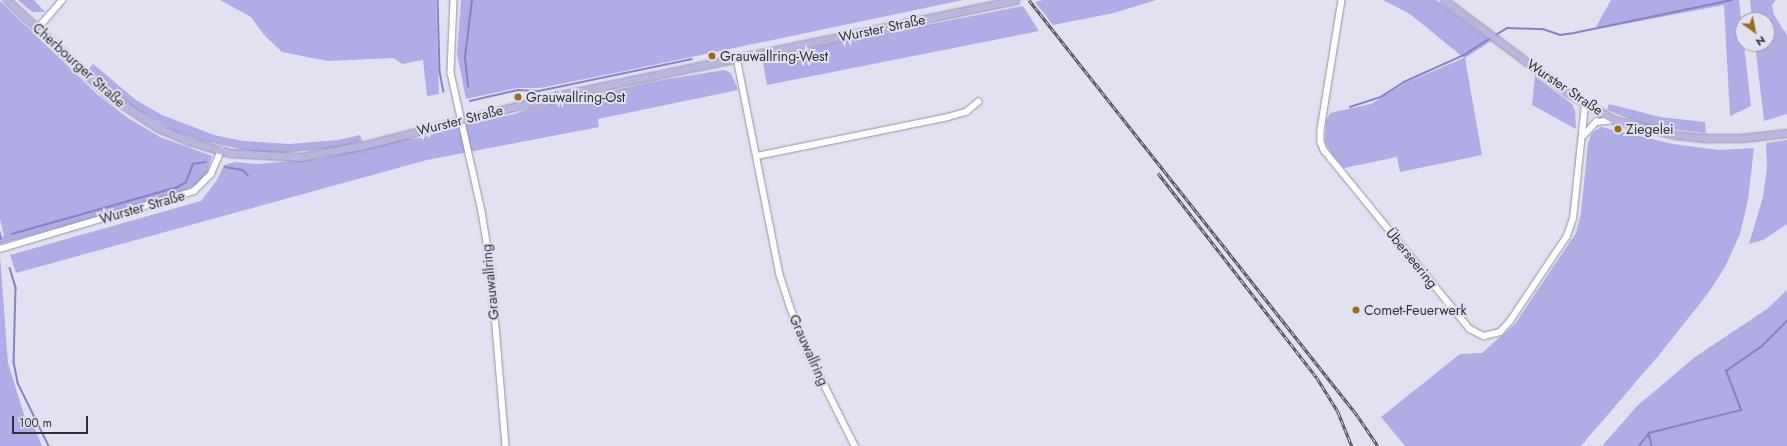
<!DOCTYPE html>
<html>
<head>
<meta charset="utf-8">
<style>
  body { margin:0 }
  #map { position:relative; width:1787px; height:446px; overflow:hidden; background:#e2e1f1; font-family:Jost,sans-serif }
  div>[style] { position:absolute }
  .green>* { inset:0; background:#aface6 }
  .stream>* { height:1.5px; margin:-0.75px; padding:0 0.75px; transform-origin:0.75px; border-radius:0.75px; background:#8781c7 }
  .roads { filter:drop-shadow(0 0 1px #9594a3) drop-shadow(0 0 1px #9594a3) }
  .minor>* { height:5.5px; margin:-2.75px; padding:0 2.75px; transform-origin:2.75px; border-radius:2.75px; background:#fff }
  .major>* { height:7px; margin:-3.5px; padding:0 3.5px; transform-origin:3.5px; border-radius:3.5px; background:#b9b5df }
  .rail>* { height:3px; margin-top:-1.5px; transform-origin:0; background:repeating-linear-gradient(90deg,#e2e1f1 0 4.5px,#4a4a51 0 9px); box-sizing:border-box; border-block:1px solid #4a4a51 }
  .dots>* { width:11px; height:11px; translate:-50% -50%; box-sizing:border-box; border:2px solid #e2e1f1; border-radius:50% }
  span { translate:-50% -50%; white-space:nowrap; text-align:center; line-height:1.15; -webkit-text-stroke:4px #e2e1f1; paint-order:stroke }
  .street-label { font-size:14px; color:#313137 }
  .poi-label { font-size:14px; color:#313137 }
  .left { translate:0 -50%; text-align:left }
  .north { position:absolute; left:1735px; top:12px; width:40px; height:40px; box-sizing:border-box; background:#e2e1f1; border:1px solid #9b9ba7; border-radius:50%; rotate:147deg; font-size:11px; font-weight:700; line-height:16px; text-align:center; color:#313137 }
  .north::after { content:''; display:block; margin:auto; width:14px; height:18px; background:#9a6d1c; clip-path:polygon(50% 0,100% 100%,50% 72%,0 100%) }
  .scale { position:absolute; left:12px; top:416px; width:76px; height:18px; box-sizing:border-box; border:2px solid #313137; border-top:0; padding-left:5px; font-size:12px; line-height:14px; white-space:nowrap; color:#313137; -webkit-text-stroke:3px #e2e1f1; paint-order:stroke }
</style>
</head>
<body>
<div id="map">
  <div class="green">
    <div style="clip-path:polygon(18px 0,34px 0,45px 12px,32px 12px)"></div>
    <div style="clip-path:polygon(220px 0,436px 0,439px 94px,427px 96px,423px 60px,402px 64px,394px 58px,328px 61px,282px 52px,264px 35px,251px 17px)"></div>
    <div style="clip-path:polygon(461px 0,963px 0,615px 73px,540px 88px,517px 88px,466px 99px,457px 54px)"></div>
    <div style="clip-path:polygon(1043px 0,1156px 0,1114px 13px,1053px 25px,1035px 2px)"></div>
    <div style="clip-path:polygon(1383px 0,1436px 0,1491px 41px,1465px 58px,1482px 155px,1400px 172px,1397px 157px,1344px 168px,1333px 156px,1325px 142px,1326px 121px,1330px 113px,1371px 104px,1405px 83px,1464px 58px,1410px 14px)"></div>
    <div style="clip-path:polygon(1611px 0,1739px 0,1751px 106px,1730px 116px,1724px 5px,1603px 28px,1596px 27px)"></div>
    <div style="clip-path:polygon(1750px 0,1776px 0,1772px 5px,1774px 15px,1787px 35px,1787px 114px,1764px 121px,1755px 44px,1767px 44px,1767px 20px,1752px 20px)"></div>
    <div style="clip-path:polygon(0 1px,98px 95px,128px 118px,160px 137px,212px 156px,207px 173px,200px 182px,180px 194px,0 244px,0 237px,4px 236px,0 219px)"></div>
    <div style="clip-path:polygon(1023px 6px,1039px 31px,767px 85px,763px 63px,819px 46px)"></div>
    <div style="clip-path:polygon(93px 64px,136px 100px,162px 115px,214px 135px,243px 141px,290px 144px,338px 140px,360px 135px,362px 141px,335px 148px,282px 153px,255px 152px,203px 141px,174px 131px,133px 107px,88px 70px)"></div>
    <div style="clip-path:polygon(724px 70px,731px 73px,738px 90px,598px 119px,599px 127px,427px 160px,16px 273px,10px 255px,201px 201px,217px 180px,224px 165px,235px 162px,257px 164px,320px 159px,396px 140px,421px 138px,461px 126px,515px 114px,530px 108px,662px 80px)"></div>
    <div style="clip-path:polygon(1535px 76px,1572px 104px,1575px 110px,1576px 129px,1532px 105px)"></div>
    <div style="clip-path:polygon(1609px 104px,1660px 117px,1705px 122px,1706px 133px,1647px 126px,1607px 110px)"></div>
    <div style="clip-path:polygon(1601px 127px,1673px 144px,1719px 150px,1754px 148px,1748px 200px,1740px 234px,1725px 267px,1709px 292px,1659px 355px,1581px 446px,1405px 446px,1381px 417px,1460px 354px,1482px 353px,1515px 324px,1576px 233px,1581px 213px,1588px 143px,1592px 133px)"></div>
    <div style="clip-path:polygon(1787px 140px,1787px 224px,1763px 240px,1749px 244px,1763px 197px,1767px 168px,1766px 143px)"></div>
    <div style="clip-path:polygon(0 255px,8px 363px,26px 421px,31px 419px,42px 446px,0 446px)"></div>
    <div style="clip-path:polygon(1787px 290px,1787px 446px,1602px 446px,1637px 406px,1695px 357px,1767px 309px)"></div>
  </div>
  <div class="stream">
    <div style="left:438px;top:0;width:72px;rotate:88.4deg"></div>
    <div style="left:440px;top:72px;width:20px;rotate:79deg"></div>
    <div style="left:1496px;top:35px;width:13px;rotate:-32deg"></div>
    <div style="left:1507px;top:28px;width:36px;rotate:2deg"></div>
    <div style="left:1543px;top:29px;width:18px;rotate:19deg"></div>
    <div style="left:1560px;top:35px;width:14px;rotate:-8deg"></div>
    <div style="left:1574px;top:33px;width:161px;rotate:-11.8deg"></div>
    <div style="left:468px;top:87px;width:30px;rotate:-96deg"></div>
    <div style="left:465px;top:57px;width:57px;rotate:-83deg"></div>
    <div style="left:470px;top:101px;width:49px;rotate:-12.9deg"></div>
    <div style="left:518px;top:90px;width:21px;rotate:3deg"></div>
    <div style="left:539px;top:91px;width:156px;rotate:-11.8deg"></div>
    <div style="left:1350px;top:107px;width:33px;rotate:-18deg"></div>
    <div style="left:1381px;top:97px;width:27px;rotate:-33deg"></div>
    <div style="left:1404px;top:82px;width:68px;rotate:-24.3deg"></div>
    <div style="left:1466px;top:54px;width:30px;rotate:-33deg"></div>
    <div style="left:225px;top:167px;width:18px;rotate:9deg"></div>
    <div style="left:243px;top:170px;width:7px;rotate:45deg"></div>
    <div style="left:0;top:232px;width:7px;rotate:82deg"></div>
    <div style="left:12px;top:234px;width:173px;rotate:-15.8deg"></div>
    <div style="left:178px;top:187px;width:9px;rotate:-32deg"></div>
    <div style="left:186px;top:182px;width:19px;rotate:-69deg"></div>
    <div style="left:193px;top:164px;width:13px;rotate:-9deg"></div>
    <div style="left:10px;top:268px;width:21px;rotate:73deg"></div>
    <div style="left:16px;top:288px;width:74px;rotate:91.5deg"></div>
    <div style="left:14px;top:362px;width:21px;rotate:79deg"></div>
    <div style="left:18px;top:383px;width:70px;rotate:63.8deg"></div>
    <div style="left:1649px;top:433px;width:13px;rotate:77deg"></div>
    <div style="left:1639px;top:446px;width:16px;rotate:-52deg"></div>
    <div style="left:1649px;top:433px;width:95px;rotate:-14deg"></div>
    <div style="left:1741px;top:410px;width:42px;rotate:-111deg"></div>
    <div style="left:1726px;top:371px;width:44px;rotate:-34.8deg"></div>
    <div style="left:1762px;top:346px;width:35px;rotate:-45deg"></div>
  </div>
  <div class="roads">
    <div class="minor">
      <div style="left:454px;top:0;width:73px;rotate:92.4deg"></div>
      <div style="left:451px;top:73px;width:142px;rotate:77.4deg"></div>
      <div style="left:482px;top:212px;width:56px;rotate:80.7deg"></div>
      <div style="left:491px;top:267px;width:180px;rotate:85.2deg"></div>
      <div style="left:1342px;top:0;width:131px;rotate:99.2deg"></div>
      <div style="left:1321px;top:129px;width:13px;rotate:90deg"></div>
      <div style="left:1321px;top:142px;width:9px;rotate:69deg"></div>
      <div style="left:1324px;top:150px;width:231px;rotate:50.8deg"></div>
      <div style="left:1470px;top:329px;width:16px;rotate:27deg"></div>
      <div style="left:1484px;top:336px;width:16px;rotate:-14deg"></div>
      <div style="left:1500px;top:332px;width:15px;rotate:-48deg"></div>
      <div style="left:1510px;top:321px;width:102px;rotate:-56.2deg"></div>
      <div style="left:1567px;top:236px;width:18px;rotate:-71deg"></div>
      <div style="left:1573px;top:219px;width:116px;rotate:-84deg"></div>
      <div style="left:38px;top:28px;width:37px;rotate:-49deg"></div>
      <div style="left:737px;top:58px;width:221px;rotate:78.8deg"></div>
      <div style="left:780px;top:275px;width:33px;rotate:72deg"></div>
      <div style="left:790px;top:306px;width:45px;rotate:69.1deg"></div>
      <div style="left:806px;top:348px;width:110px;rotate:63.4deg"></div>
      <div style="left:1584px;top:135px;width:18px;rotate:-47deg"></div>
      <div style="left:1596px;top:122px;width:18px;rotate:-6deg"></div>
      <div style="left:757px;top:156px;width:195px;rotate:-11.5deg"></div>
      <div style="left:948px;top:117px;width:19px;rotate:-16deg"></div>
      <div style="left:966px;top:112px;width:16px;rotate:-40deg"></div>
      <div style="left:0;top:249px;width:202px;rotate:-16.6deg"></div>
      <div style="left:194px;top:191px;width:24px;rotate:-45deg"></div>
      <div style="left:211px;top:174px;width:26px;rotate:-67deg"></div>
    </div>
    <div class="major">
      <div style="left:7px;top:0;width:139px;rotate:43.2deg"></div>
      <div style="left:108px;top:95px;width:60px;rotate:33.4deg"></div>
      <div style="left:158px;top:128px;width:33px;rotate:23deg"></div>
      <div style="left:188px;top:141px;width:44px;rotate:15.9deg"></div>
      <div style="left:230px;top:153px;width:70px;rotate:3.3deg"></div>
      <div style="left:300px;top:157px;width:66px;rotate:-10.5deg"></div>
      <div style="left:365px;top:145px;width:197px;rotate:-14.4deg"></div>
      <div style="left:556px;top:96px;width:469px;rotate:-11.8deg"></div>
      <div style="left:1444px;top:0;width:155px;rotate:36.9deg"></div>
      <div style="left:1568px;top:93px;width:53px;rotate:30.4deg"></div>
      <div style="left:1614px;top:120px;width:64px;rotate:13.6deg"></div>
      <div style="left:1676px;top:135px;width:31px;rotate:6deg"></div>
      <div style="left:1707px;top:138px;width:34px"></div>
      <div style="left:1741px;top:138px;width:46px;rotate:-6.2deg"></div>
    </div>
  </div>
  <div class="rail">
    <div style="left:1029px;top:0;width:529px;rotate:51.68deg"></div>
    <div style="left:1357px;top:415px;width:37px;rotate:56deg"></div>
    <div style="left:1158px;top:173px;width:259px;rotate:52.2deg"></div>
    <div style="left:1317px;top:378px;width:40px;rotate:58deg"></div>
    <div style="left:1338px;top:412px;width:37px;rotate:68deg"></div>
  </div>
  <div class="dots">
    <div style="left:712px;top:56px;background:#9a6d1c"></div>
    <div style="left:518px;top:97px;background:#9a6d1c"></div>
    <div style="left:1618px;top:129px;background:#9a6d1c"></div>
    <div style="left:1356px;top:310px;background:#9a6d1c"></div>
  </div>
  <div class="street-label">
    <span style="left:882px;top:28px;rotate:-12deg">Wurster Straße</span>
    <span style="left:79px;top:65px;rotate:42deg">Cherbourger Straße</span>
    <span style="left:1565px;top:87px;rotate:34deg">Wurster Straße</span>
    <span style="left:460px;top:120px;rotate:-14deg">Wurster Straße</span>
    <span style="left:142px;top:207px;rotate:-16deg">Wurster Straße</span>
    <span style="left:1412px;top:258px;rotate:51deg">Überseering</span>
    <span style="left:490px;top:282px;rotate:-96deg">Grauwallring</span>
    <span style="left:809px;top:350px;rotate:66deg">Grauwallring</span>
  </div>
  <div class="poi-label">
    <span class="left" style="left:720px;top:56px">Grauwallring-West</span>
    <span class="left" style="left:526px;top:97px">Grauwallring-Ost</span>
    <span class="left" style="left:1626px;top:129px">Ziegelei</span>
    <span class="left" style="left:1364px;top:310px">Comet-Feuerwerk</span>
  </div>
  <div class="north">N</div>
  <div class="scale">100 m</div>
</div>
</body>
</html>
